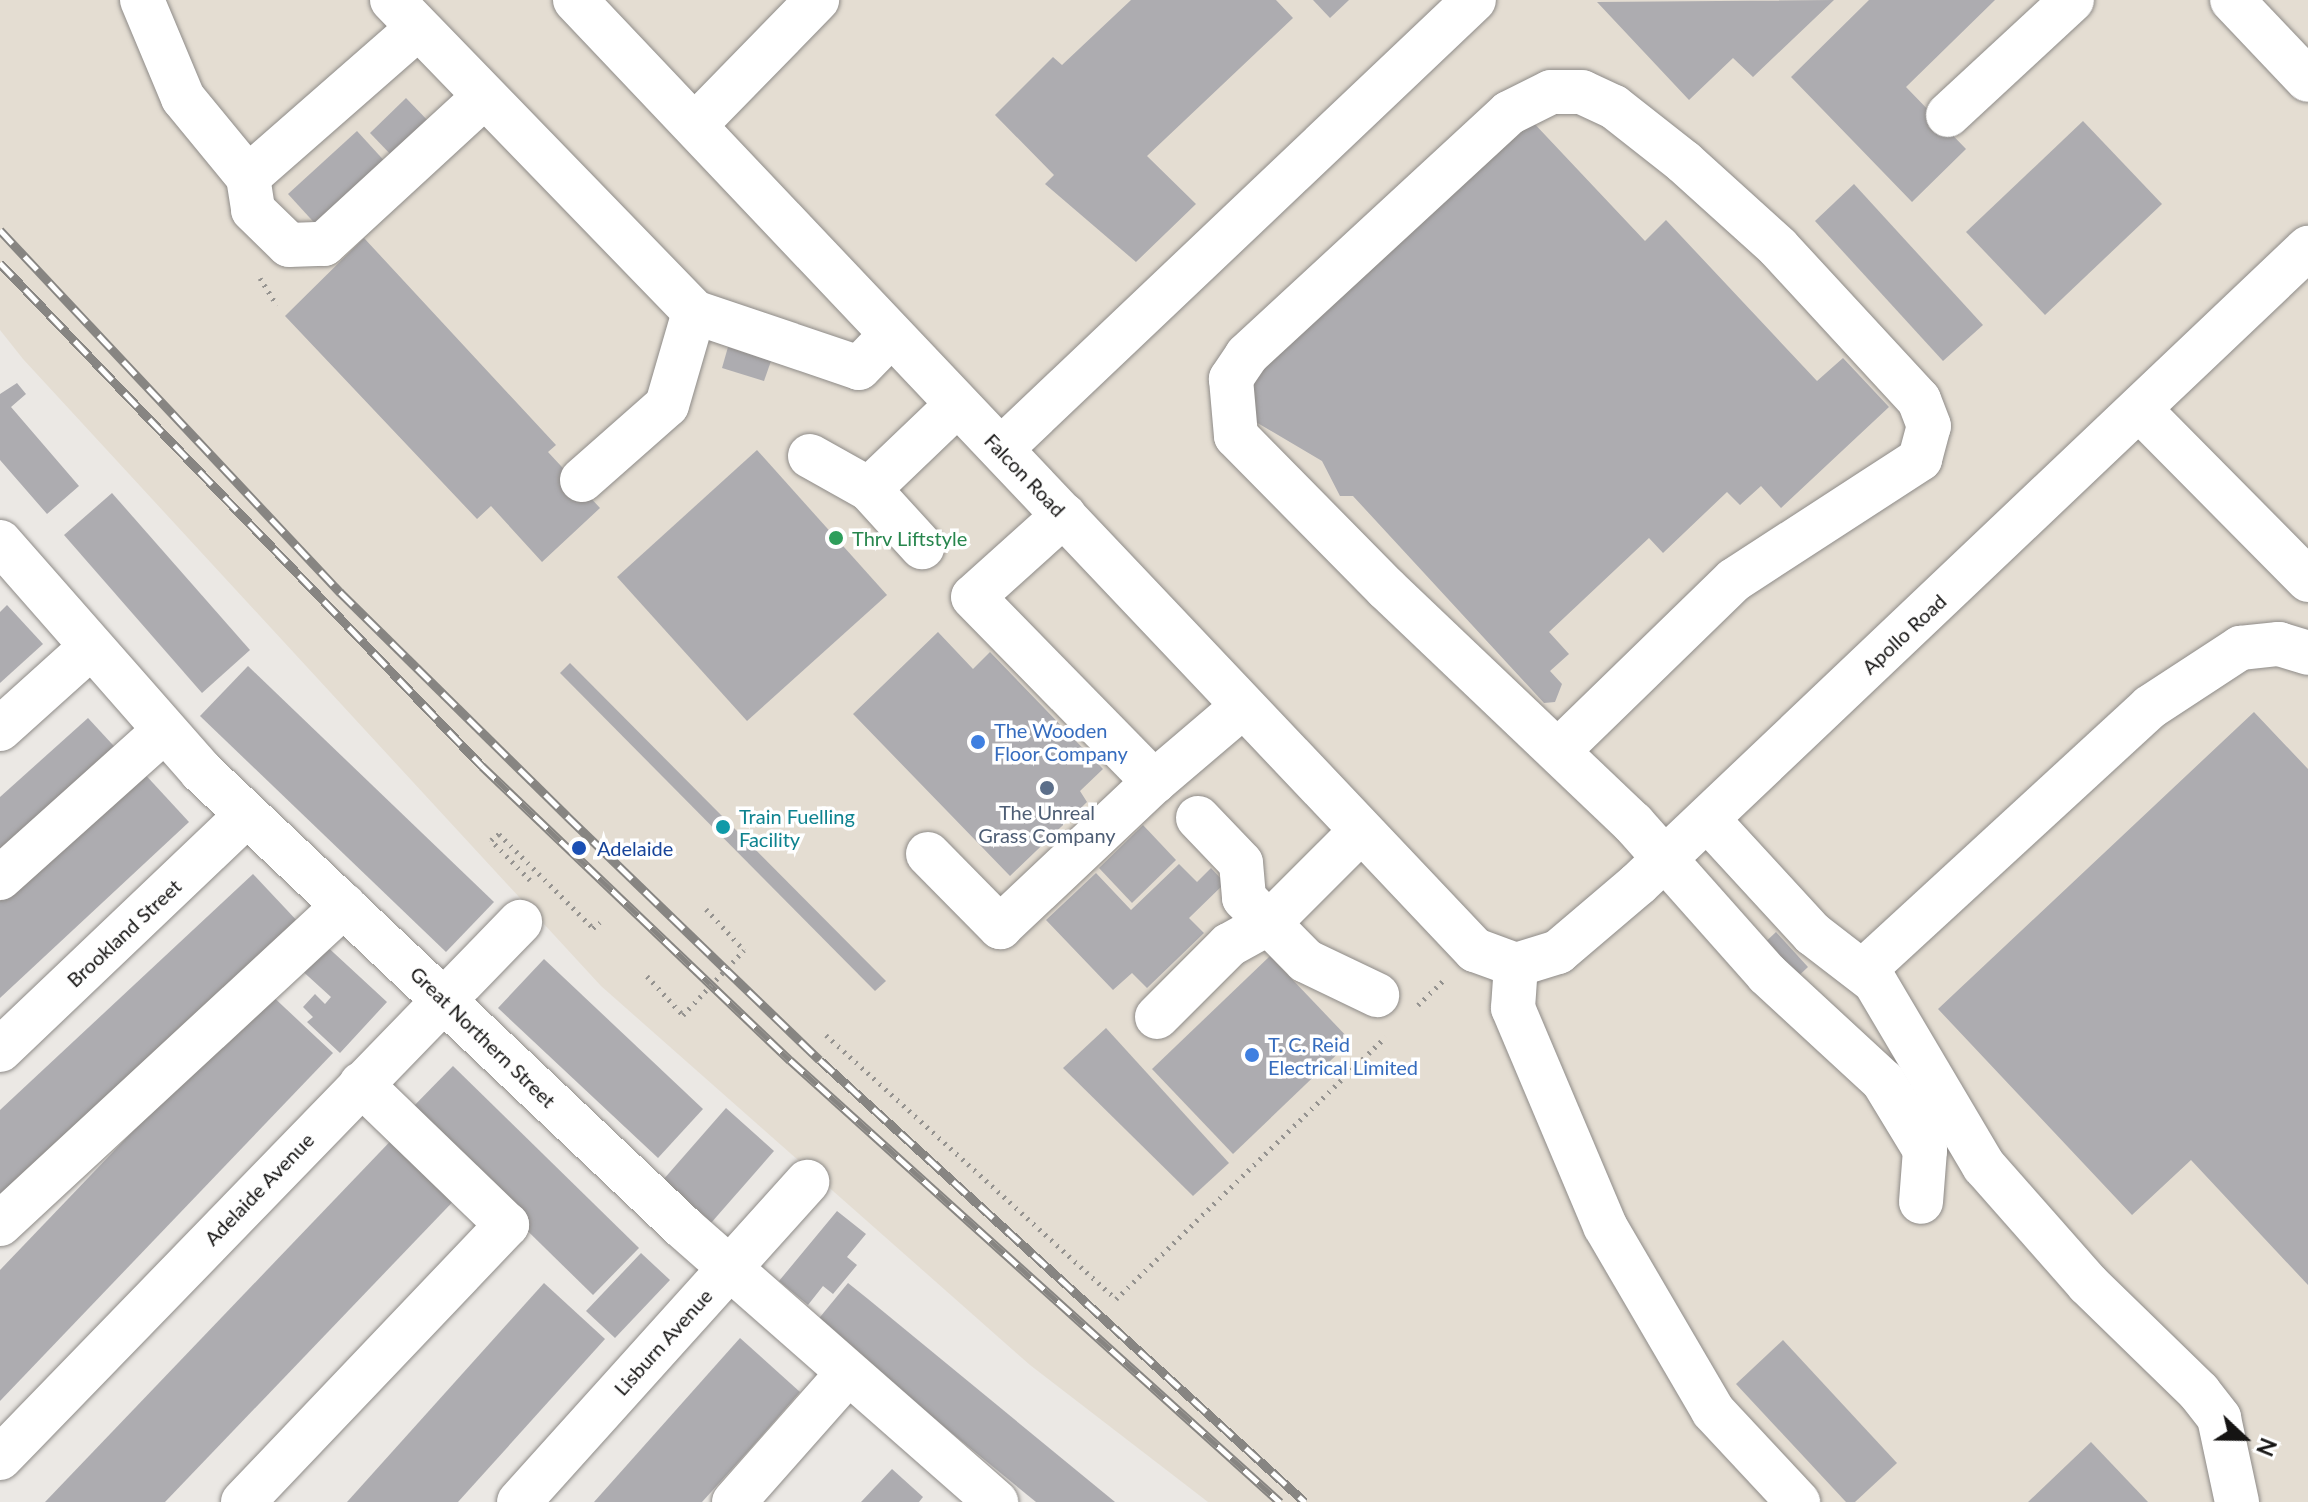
<!DOCTYPE html>
<html>
<head>
<meta charset="utf-8">
<style>
  body { margin:0 }
  #map { position:relative; width:2308px; height:1502px; overflow:hidden; background:#ebe8e4; font-family:Lato,sans-serif }
  div>[style] { position:absolute }
  .built>* { inset:0; background:#e4ddd2 }
  .building>* { inset:0; background:#adacb0 }
  .path>* { height:5px; margin-top:-2.5px; transform-origin:0; background:repeating-linear-gradient(90deg,#959390 0 2px,transparent 0 8px) }
  .roads { filter:drop-shadow(0 0 2px #8e8b88) drop-shadow(0 0 2px #8e8b88) }
  .minor>* { height:44px; margin:-22px; padding:0 22px; transform-origin:22px; border-radius:22px; background:#fff }
  .rail>* { height:9px; margin-top:-4.5px; transform-origin:0; background:repeating-linear-gradient(90deg,#fff 0 18px,#878582 0 36px); box-sizing:border-box; border-block:2px solid #878582 }
  .path-bridge>* { height:5px; margin-top:-2.5px; transform-origin:0; background:repeating-linear-gradient(90deg,#959390 0 2px,transparent 0 8px) }
  .dots>* { width:22px; height:22px; translate:-50% -50%; box-sizing:border-box; border:4px solid #fff; border-radius:50% }
  span { translate:-50% -50%; white-space:nowrap; text-align:center; line-height:1.15; -webkit-text-stroke:7px #fff; paint-order:stroke }
  .street-label { font-size:20px; color:#151413 }
  .leisure-label { font-size:20px; color:#27864d }
  .left { translate:0 -50%; text-align:left }
  .shop-label { font-size:20px; color:#366cbe }
  .service-label { font-size:20px; color:#4e5e75 }
  .culture-label { font-size:20px; color:#0d838f }
  .transit-label { font-size:20px; color:#164399 }
  .north { position:absolute; left:2204px; top:1398px; width:80px; height:80px; -webkit-text-stroke:6px #fff; paint-order:stroke; rotate:112deg; font-size:22px; font-weight:700; line-height:32px; text-align:center; color:#151413 }
  .north::after { content:''; display:block; margin:auto; width:28px; height:36px; background:#151413; clip-path:polygon(50% 0,100% 100%,50% 72%,0 100%) }
</style>
</head>
<body>
<div id="map">
  <div class="built">
    <div style="clip-path:polygon(0 0,2308px 0,2308px 1502px,1208px 1502px,1030px 1365px,601px 986px,23px 359px,0 330px)"></div>
  </div>
  <div class="building">
    <div style="clip-path:polygon(1131px 0,1276px 0,1293px 18px,1147px 156px,1196px 204px,1136px 262px,1045px 184px,1054px 175px,995px 115px,1053px 57px,1062px 65px)"></div>
    <div style="clip-path:polygon(1313px 0,1349px 0,1330px 18px)"></div>
    <div style="clip-path:polygon(1834px 0,1753px 77px,1733px 58px,1689px 100px,1597px 2px)"></div>
    <div style="clip-path:polygon(1869px 0,1995px 0,1906px 87px,1966px 149px,1912px 202px,1791px 77px)"></div>
    <div style="clip-path:polygon(406px 98px,432px 125px,395px 159px,370px 133px)"></div>
    <div style="clip-path:polygon(1530px 119px,1645px 241px,1666px 220px,1817px 381px,1843px 358px,1889px 407px,1781px 508px,1761px 486px,1740px 505px,1727px 492px,1663px 553px,1649px 538px,1549px 632px,1569px 654px,1550px 671px,1562px 684px,1555px 702px,1544px 703px,1353px 496px,1340px 496px,1322px 461px,1249px 418px,1251px 381px)"></div>
    <div style="clip-path:polygon(2083px 121px,2162px 204px,2045px 315px,1966px 232px)"></div>
    <div style="clip-path:polygon(357px 131px,389px 166px,320px 229px,288px 194px)"></div>
    <div style="clip-path:polygon(1854px 184px,1983px 325px,1943px 361px,1815px 221px)"></div>
    <div style="clip-path:polygon(364px 238px,556px 445px,548px 452px,600px 508px,542px 562px,491px 506px,477px 519px,285px 316px)"></div>
    <div style="clip-path:polygon(728px 347px,771px 361px,764px 381px,722px 368px)"></div>
    <div style="clip-path:polygon(17px 383px,26px 394px,11px 407px,79px 486px,47px 514px,0 460px,0 394px)"></div>
    <div style="clip-path:polygon(757px 450px,887px 595px,747px 721px,617px 577px)"></div>
    <div style="clip-path:polygon(112px 493px,250px 650px,202px 693px,64px 535px)"></div>
    <div style="clip-path:polygon(7px 605px,43px 644px,0 683px,0 612px)"></div>
    <div style="clip-path:polygon(938px 632px,973px 669px,990px 652px,1103px 769px,1080px 791px,1087px 802px,1010px 876px,853px 714px)"></div>
    <div style="clip-path:polygon(570px 663px,886px 981px,875px 991px,560px 673px)"></div>
    <div style="clip-path:polygon(248px 666px,494px 902px,446px 952px,200px 716px)"></div>
    <div style="clip-path:polygon(2254px 712px,2308px 769px,2308px 1285px,2191px 1160px,2132px 1215px,1938px 1009px)"></div>
    <div style="clip-path:polygon(88px 718px,124px 757px,0 868px,0 797px)"></div>
    <div style="clip-path:polygon(141px 770px,189px 822px,0 998px,0 901px)"></div>
    <div style="clip-path:polygon(1143px 825px,1176px 860px,1132px 903px,1099px 868px)"></div>
    <div style="clip-path:polygon(1179px 864px,1197px 882px,1211px 868px,1225px 883px,1189px 918px,1204px 933px,1147px 988px,1132px 973px,1113px 990px,1046px 920px,1096px 873px,1131px 910px)"></div>
    <div style="clip-path:polygon(253px 874px,300px 924px,0 1203px,0 1110px)"></div>
    <div style="clip-path:polygon(1776px 932px,1808px 967px,1790px 984px,1758px 949px)"></div>
    <div style="clip-path:polygon(321px 941px,387px 1002px,340px 1053px,307px 1022px,313px 1017px,303px 1007px,315px 994px,325px 1004px,331px 997px,298px 967px)"></div>
    <div style="clip-path:polygon(1270px 956px,1351px 1041px,1233px 1154px,1152px 1069px)"></div>
    <div style="clip-path:polygon(544px 959px,703px 1109px,658px 1158px,498px 1008px)"></div>
    <div style="clip-path:polygon(267px 991px,333px 1053px,0 1401px,0 1270px)"></div>
    <div style="clip-path:polygon(1106px 1028px,1229px 1163px,1193px 1196px,1063px 1068px)"></div>
    <div style="clip-path:polygon(453px 1066px,639px 1248px,593px 1295px,407px 1113px)"></div>
    <div style="clip-path:polygon(726px 1108px,774px 1151px,711px 1223px,663px 1180px)"></div>
    <div style="clip-path:polygon(402px 1129px,465px 1189px,165px 1502px,45px 1502px)"></div>
    <div style="clip-path:polygon(837px 1211px,866px 1234px,847px 1257px,857px 1265px,833px 1294px,823px 1286px,808px 1305px,779px 1281px)"></div>
    <div style="clip-path:polygon(641px 1253px,670px 1280px,615px 1338px,586px 1311px)"></div>
    <div style="clip-path:polygon(544px 1283px,605px 1339px,486px 1471px,458px 1502px,347px 1502px)"></div>
    <div style="clip-path:polygon(848px 1283px,868px 1299px,1115px 1502px,1036px 1502px,816px 1322px)"></div>
    <div style="clip-path:polygon(740px 1338px,800px 1392px,751px 1448px,702px 1502px,594px 1502px)"></div>
    <div style="clip-path:polygon(1783px 1340px,1897px 1463px,1855px 1502px,1846px 1502px,1736px 1384px)"></div>
    <div style="clip-path:polygon(2091px 1442px,2148px 1502px,2028px 1502px)"></div>
    <div style="clip-path:polygon(892px 1469px,923px 1497px,919px 1502px,861px 1502px)"></div>
  </div>
  <div class="path">
    <div style="left:260px;top:278px;width:32px;rotate:58deg"></div>
    <div style="left:530px;top:880px;width:56px;rotate:-134.3deg"></div>
    <div style="left:491px;top:840px;width:10px;rotate:-37deg"></div>
    <div style="left:499px;top:834px;width:133px;rotate:45deg"></div>
    <div style="left:593px;top:928px;width:9px;rotate:-41deg"></div>
    <div style="left:706px;top:909px;width:56px;rotate:47.2deg"></div>
    <div style="left:647px;top:976px;width:53px;rotate:47.3deg"></div>
    <div style="left:1418px;top:1005px;width:37px;rotate:-44deg"></div>
    <div style="left:826px;top:1035px;width:392px;rotate:42.3deg"></div>
    <div style="left:1116px;top:1299px;width:376px;rotate:-44.2deg"></div>
  </div>
  <div class="roads">
    <div class="minor">
      <div style="left:142px;top:0;width:106px;rotate:67.3deg"></div>
      <div style="left:183px;top:98px;width:102px;rotate:50.6deg"></div>
      <div style="left:392px;top:0;width:434px;rotate:45.9deg"></div>
      <div style="left:694px;top:312px;width:174px;rotate:18.7deg"></div>
      <div style="left:859px;top:368px;width:45px;rotate:-45.9deg"></div>
      <div style="left:575px;top:0;width:1309px;rotate:46.55deg"></div>
      <div style="left:1475px;top:950px;width:44px;rotate:20.1deg"></div>
      <div style="left:1516px;top:965px;width:44px;rotate:-17.2deg"></div>
      <div style="left:1558px;top:952px;width:105px;rotate:-40.4deg"></div>
      <div style="left:1638px;top:884px;width:924px;rotate:-43.51deg"></div>
      <div style="left:2232px;top:0;width:110px;rotate:46.5deg"></div>
      <div style="left:418px;top:28px;width:226px;rotate:138.8deg"></div>
      <div style="left:248px;top:177px;width:33px;rotate:81deg"></div>
      <div style="left:253px;top:210px;width:50px;rotate:44.2deg"></div>
      <div style="left:289px;top:245px;width:35px;rotate:-2deg"></div>
      <div style="left:324px;top:244px;width:217px;rotate:-42.6deg"></div>
      <div style="left:1948px;top:115px;width:169px;rotate:-42.8deg"></div>
      <div style="left:695px;top:125px;width:175px;rotate:-45.7deg"></div>
      <div style="left:2140px;top:410px;width:239px;rotate:45.3deg"></div>
      <div style="left:1001px;top:449px;width:652px;rotate:-43.51deg"></div>
      <div style="left:810px;top:456px;width:68px;rotate:29.2deg"></div>
      <div style="left:869px;top:489px;width:79px;rotate:47.6deg"></div>
      <div style="left:582px;top:480px;width:113px;rotate:-41.4deg"></div>
      <div style="left:667px;top:405px;width:97px;rotate:-73.8deg"></div>
      <div style="left:869px;top:489px;width:122px;rotate:-43.7deg"></div>
      <div style="left:1064px;top:515px;width:122px;rotate:138deg"></div>
      <div style="left:973px;top:597px;width:259px;rotate:45.6deg"></div>
      <div style="left:1154px;top:782px;width:116px;rotate:-40.4deg"></div>
      <div style="left:0;top:542px;width:305px;rotate:48.7deg"></div>
      <div style="left:201px;top:771px;width:664px;rotate:43.41deg"></div>
      <div style="left:683px;top:1227px;width:417px;rotate:41.3deg"></div>
      <div style="left:0;top:729px;width:122px;rotate:-42deg"></div>
      <div style="left:1558px;top:751px;width:245px;rotate:-44.2deg"></div>
      <div style="left:1734px;top:580px;width:222px;rotate:-33deg"></div>
      <div style="left:1920px;top:459px;width:34px;rotate:-75deg"></div>
      <div style="left:1929px;top:426px;width:28px;rotate:-111deg"></div>
      <div style="left:1919px;top:400px;width:208px;rotate:-132.7deg"></div>
      <div style="left:1778px;top:247px;width:127px;rotate:-137.9deg"></div>
      <div style="left:1684px;top:162px;width:89px;rotate:-141.8deg"></div>
      <div style="left:1614px;top:107px;width:35px;rotate:-155deg"></div>
      <div style="left:1582px;top:92px;width:31px;rotate:180deg"></div>
      <div style="left:1551px;top:92px;width:47px;rotate:153.4deg"></div>
      <div style="left:1509px;top:113px;width:357px;rotate:137.3deg"></div>
      <div style="left:1247px;top:355px;width:29px;rotate:124deg"></div>
      <div style="left:1231px;top:379px;width:57px;rotate:85deg"></div>
      <div style="left:1236px;top:436px;width:215px;rotate:45.4deg"></div>
      <div style="left:1387px;top:589px;width:340px;rotate:43.6deg"></div>
      <div style="left:1633px;top:823px;width:202px;rotate:48.4deg"></div>
      <div style="left:1767px;top:974px;width:158px;rotate:42.7deg"></div>
      <div style="left:1883px;top:1081px;width:81px;rotate:58.7deg"></div>
      <div style="left:1925px;top:1150px;width:52px;rotate:94.4deg"></div>
      <div style="left:1198px;top:818px;width:62px;rotate:46.3deg"></div>
      <div style="left:1241px;top:863px;width:35px;rotate:85deg"></div>
      <div style="left:1244px;top:898px;width:88px;rotate:45.5deg"></div>
      <div style="left:1306px;top:961px;width:79px;rotate:25.6deg"></div>
      <div style="left:1708px;top:820px;width:155px;rotate:47.4deg"></div>
      <div style="left:1813px;top:934px;width:78px;rotate:37.7deg"></div>
      <div style="left:1875px;top:982px;width:214px;rotate:59.4deg"></div>
      <div style="left:1984px;top:1166px;width:157px;rotate:48.6deg"></div>
      <div style="left:2088px;top:1284px;width:155px;rotate:44.2deg"></div>
      <div style="left:2199px;top:1392px;width:33px;rotate:52deg"></div>
      <div style="left:2219px;top:1418px;width:86px;rotate:77.9deg"></div>
      <div style="left:928px;top:854px;width:103px;rotate:45.4deg"></div>
      <div style="left:1000px;top:927px;width:212px;rotate:-43.3deg"></div>
      <div style="left:0;top:878px;width:220px;rotate:-41.9deg"></div>
      <div style="left:1516px;top:965px;width:43px;rotate:94deg"></div>
      <div style="left:1513px;top:1008px;width:237px;rotate:67.1deg"></div>
      <div style="left:1605px;top:1226px;width:214px;rotate:59.7deg"></div>
      <div style="left:1713px;top:1411px;width:125px;rotate:47deg"></div>
      <div style="left:1863px;top:971px;width:390px;rotate:-42.6deg"></div>
      <div style="left:2150px;top:707px;width:108px;rotate:-33.2deg"></div>
      <div style="left:2240px;top:648px;width:39px;rotate:-6deg"></div>
      <div style="left:2279px;top:644px;width:30px;rotate:17deg"></div>
      <div style="left:1157px;top:1017px;width:102px;rotate:-45deg"></div>
      <div style="left:1229px;top:945px;width:46px;rotate:-28.8deg"></div>
      <div style="left:1269px;top:923px;width:130px;rotate:-45deg"></div>
      <div style="left:0;top:1050px;width:341px;rotate:-43.6deg"></div>
      <div style="left:0;top:1224px;width:469px;rotate:-42.8deg"></div>
      <div style="left:0;top:1458px;width:747px;rotate:-45.87deg"></div>
      <div style="left:243px;top:1502px;width:383px;rotate:-46.4deg"></div>
      <div style="left:507px;top:1225px;width:203px;rotate:-136deg"></div>
      <div style="left:519px;top:1502px;width:431px;rotate:-48deg"></div>
      <div style="left:734px;top:1502px;width:172px;rotate:-48.5deg"></div>
    </div>
  </div>
  <div class="rail">
    <div style="left:0;top:230px;width:497px;rotate:46.8deg"></div>
    <div style="left:340px;top:592px;width:319px;rotate:44.6deg"></div>
    <div style="left:567px;top:816px;width:351px;rotate:44deg"></div>
    <div style="left:820px;top:1060px;width:656px;rotate:42.34deg"></div>
    <div style="left:0;top:263px;width:697px;rotate:46.22deg"></div>
    <div style="left:482px;top:766px;width:426px;rotate:43.7deg"></div>
    <div style="left:790px;top:1060px;width:660px;rotate:42.05deg"></div>
  </div>
  <div class="path-bridge">
    <div style="left:683px;top:1015px;width:89px;rotate:-46.8deg"></div>
  </div>
  <div class="dots">
    <div style="left:836px;top:538px;background:#2e9e5b"></div>
    <div style="left:978px;top:742px;background:#3f7fe0"></div>
    <div style="left:1047px;top:788px;background:#5c6f8a"></div>
    <div style="left:723px;top:827px;background:#0f9aa8"></div>
    <div style="left:579px;top:848px;background:#1a4fb4"></div>
    <div style="left:1252px;top:1055px;background:#3f7fe0"></div>
  </div>
  <div class="street-label">
    <span style="left:1025px;top:475px;rotate:46deg">Falcon Road</span>
    <span style="left:1904px;top:634px;rotate:-43deg">Apollo Road</span>
    <span style="left:124px;top:933px;rotate:-43deg">Brookland Street</span>
    <span style="left:483px;top:1037px;rotate:44deg">Great Northern Street</span>
    <span style="left:259px;top:1189px;rotate:-46deg">Adelaide Avenue</span>
    <span style="left:663px;top:1342px;rotate:-48deg">Lisburn Avenue</span>
  </div>
  <div class="leisure-label">
    <span class="left" style="left:852px;top:538px">Thrv Liftstyle</span>
  </div>
  <div class="shop-label">
    <span class="left" style="left:994px;top:742px">The Wooden<br>Floor Company</span>
    <span class="left" style="left:1268px;top:1056px">T. C. Reid<br>Electrical Limited</span>
  </div>
  <div class="service-label">
    <span style="left:1047px;top:824px">The Unreal<br>Grass Company</span>
  </div>
  <div class="culture-label">
    <span class="left" style="left:739px;top:828px">Train Fuelling<br>Facility</span>
  </div>
  <div class="transit-label">
    <span class="left" style="left:597px;top:848px">Adelaide</span>
  </div>
  <div class="north">N</div>
</div>
</body>
</html>
